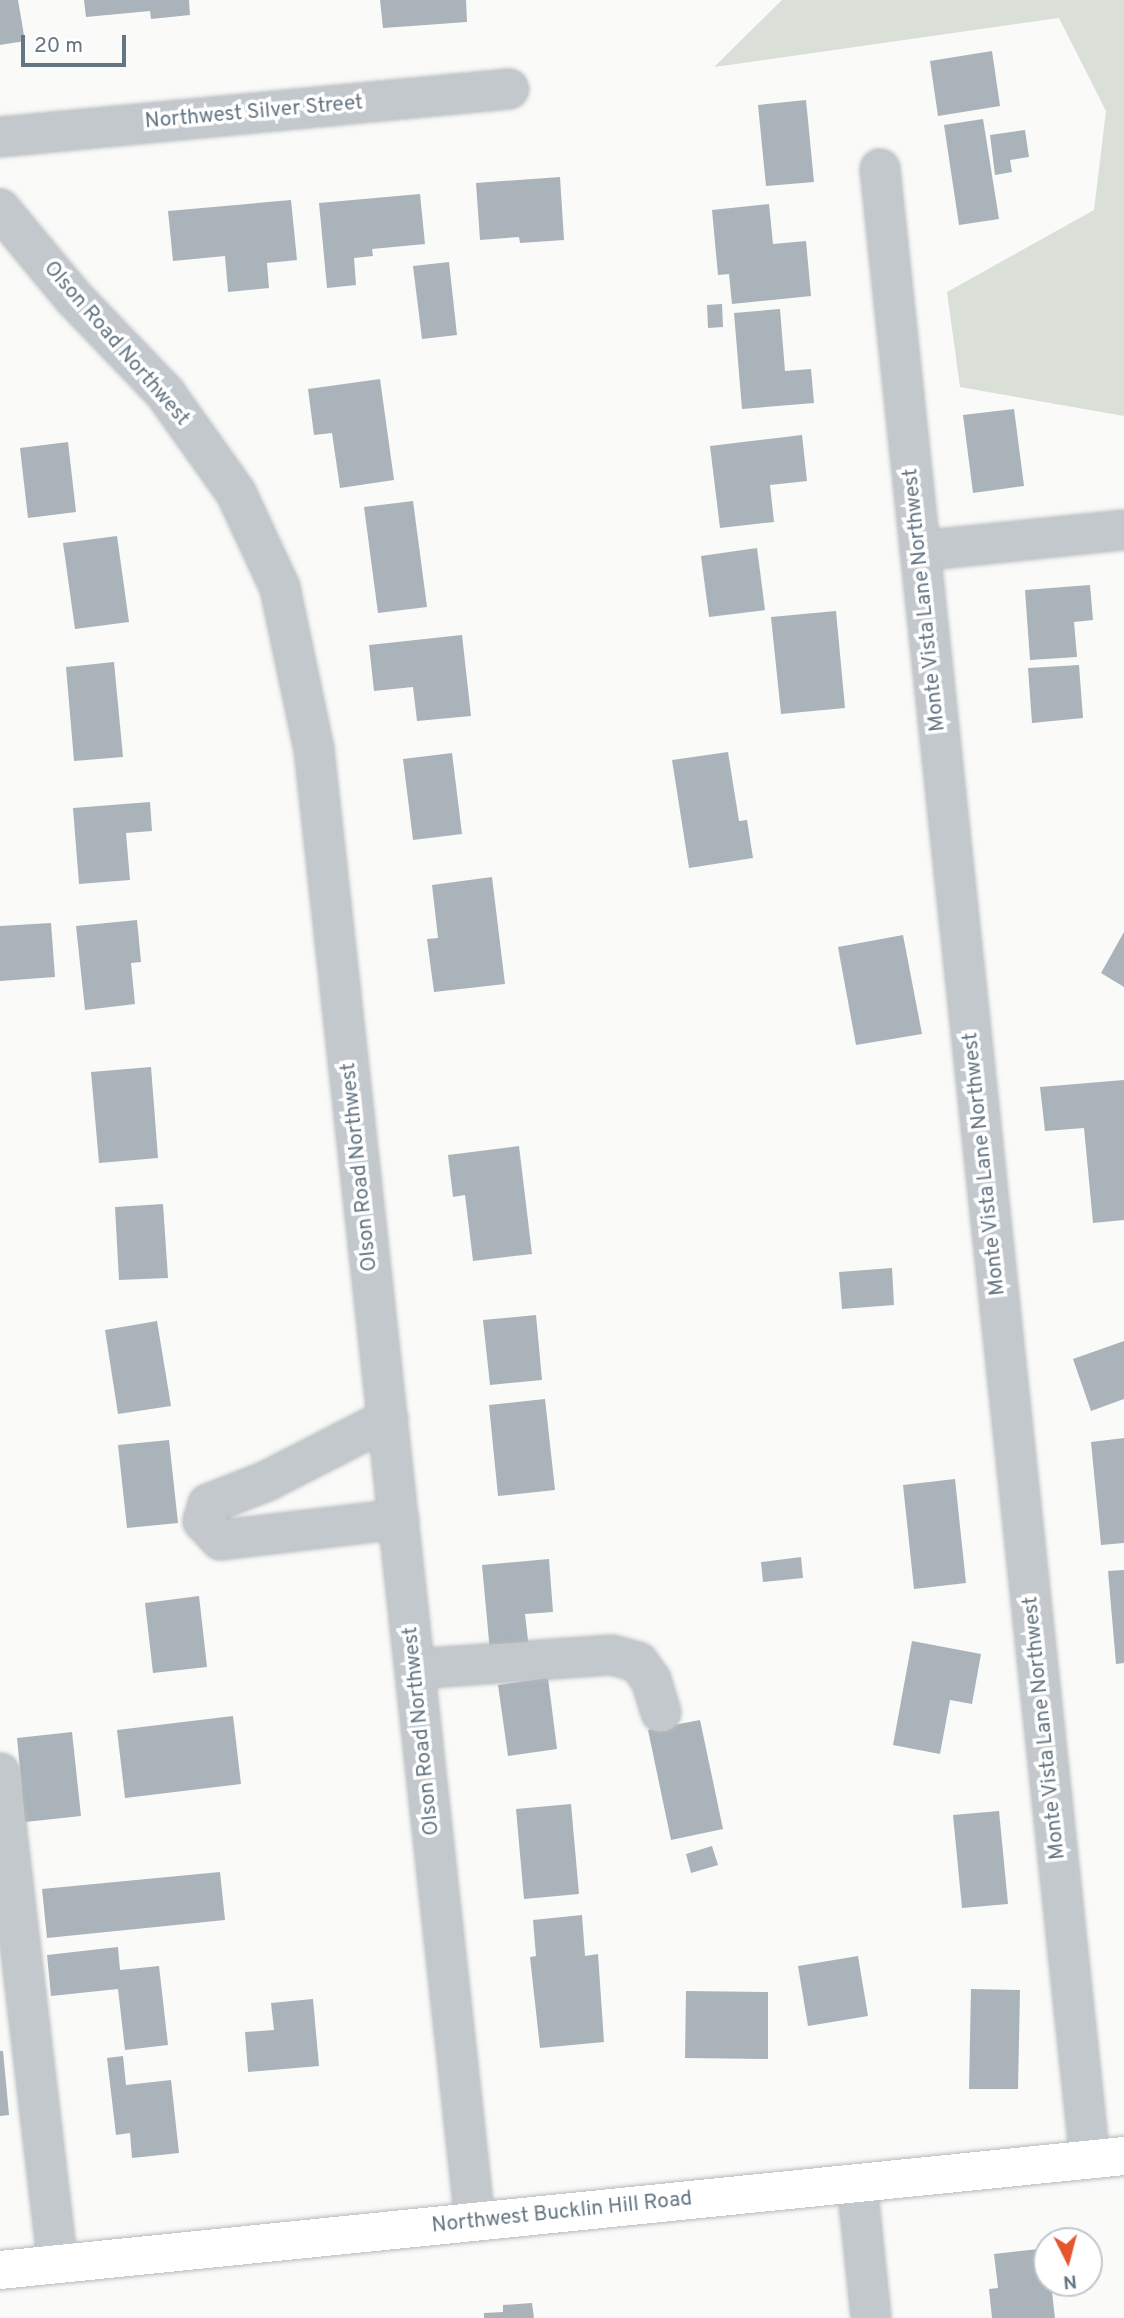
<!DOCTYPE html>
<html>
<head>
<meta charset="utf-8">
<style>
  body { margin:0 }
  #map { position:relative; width:1124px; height:2318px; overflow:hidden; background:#fafaf8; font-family:Overpass,sans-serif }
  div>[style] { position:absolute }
  .green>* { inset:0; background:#dadfd7 }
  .building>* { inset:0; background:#aab3b9 }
  .roads { filter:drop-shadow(0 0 2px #b5babe) drop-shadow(0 0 2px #b5babe) }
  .minor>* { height:38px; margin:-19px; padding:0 19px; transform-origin:19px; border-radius:19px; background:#c3c8cc }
  .major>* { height:38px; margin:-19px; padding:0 19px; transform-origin:19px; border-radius:19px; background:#fff }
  span { translate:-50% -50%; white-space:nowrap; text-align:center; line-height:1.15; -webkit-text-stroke:7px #fff; paint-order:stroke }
  .street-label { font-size:21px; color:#657683 }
  .north { position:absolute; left:1033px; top:2227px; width:70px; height:70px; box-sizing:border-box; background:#fff; border:2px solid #c1c8cd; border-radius:50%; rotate:174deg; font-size:19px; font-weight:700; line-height:28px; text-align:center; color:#657683 }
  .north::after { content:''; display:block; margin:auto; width:24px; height:32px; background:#e4572e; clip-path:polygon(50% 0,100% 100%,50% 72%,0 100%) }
  .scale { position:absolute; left:21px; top:35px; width:105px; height:32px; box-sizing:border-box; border:4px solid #657683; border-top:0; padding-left:9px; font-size:21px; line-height:24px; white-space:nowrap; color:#657683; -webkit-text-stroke:5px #fff; paint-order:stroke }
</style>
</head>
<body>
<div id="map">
  <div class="green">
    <div style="clip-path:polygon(782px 0,1124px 0,1124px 416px,960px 387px,947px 292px,1094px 210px,1106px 111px,1059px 18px,714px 67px)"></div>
  </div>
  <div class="building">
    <div style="clip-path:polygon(0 0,18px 0,25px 41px,0 45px)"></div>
    <div style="clip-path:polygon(84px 0,189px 0,190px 15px,151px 19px,150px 11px,86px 17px)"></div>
    <div style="clip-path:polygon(380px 0,466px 0,467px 22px,383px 28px)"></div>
    <div style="clip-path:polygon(992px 51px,1000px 106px,938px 116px,930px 61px)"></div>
    <div style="clip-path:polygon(806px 100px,814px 182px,766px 186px,758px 105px)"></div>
    <div style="clip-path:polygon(983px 119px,999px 219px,959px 225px,944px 125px)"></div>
    <div style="clip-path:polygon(1025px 130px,1029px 157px,1010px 160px,1012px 172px,995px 175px,990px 135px)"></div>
    <div style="clip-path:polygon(560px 177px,564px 240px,520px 243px,519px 237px,480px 240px,476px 183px)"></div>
    <div style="clip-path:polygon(420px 194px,425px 244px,372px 249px,373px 256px,354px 258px,356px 285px,327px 288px,319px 203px)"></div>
    <div style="clip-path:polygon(291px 200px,297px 260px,267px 263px,269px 288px,228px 292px,225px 256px,173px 261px,168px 211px)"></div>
    <div style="clip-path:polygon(769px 204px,773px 244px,806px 241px,811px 296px,732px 304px,729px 274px,718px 275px,712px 210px)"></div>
    <div style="clip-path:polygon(449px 262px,457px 335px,422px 339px,413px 266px)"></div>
    <div style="clip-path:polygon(722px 304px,723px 327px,708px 328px,707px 305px)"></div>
    <div style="clip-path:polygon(780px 309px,785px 371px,811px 369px,814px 403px,742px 409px,734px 313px)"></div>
    <div style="clip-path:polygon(380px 379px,394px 480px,340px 488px,332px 433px,314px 435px,308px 389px)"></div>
    <div style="clip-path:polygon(1014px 409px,1024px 486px,973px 493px,963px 415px)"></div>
    <div style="clip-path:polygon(802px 435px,807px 481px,770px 485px,774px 522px,720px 528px,710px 446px)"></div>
    <div style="clip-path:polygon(68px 442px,76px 512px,28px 518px,20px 448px)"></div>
    <div style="clip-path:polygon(413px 501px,427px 607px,378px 613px,364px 507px)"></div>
    <div style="clip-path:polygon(117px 536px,129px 622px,75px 629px,63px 543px)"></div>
    <div style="clip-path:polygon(757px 548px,765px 610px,709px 617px,701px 556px)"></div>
    <div style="clip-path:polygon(1090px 585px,1093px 620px,1074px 622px,1077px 657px,1030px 660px,1025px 590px)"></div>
    <div style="clip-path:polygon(836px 611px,845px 708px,781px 714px,771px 617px)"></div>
    <div style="clip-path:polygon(462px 635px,471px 716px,417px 721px,413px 687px,374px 691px,369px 645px)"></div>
    <div style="clip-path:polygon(114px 662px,123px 757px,74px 761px,66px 667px)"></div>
    <div style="clip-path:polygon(1079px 665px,1083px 718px,1032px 723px,1028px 668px)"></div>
    <div style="clip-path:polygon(728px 752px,739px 821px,747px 820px,753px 858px,689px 868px,672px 760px)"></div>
    <div style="clip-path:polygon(452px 753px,462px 834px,413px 840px,403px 759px)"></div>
    <div style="clip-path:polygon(150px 802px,152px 831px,126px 833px,130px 880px,79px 884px,73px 808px)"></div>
    <div style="clip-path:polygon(492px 877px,505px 984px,434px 992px,427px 939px,438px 938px,432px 885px)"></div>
    <div style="clip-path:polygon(137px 920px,141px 962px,131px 963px,135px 1004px,85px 1010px,76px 926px)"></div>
    <div style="clip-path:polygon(51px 923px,55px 977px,0 981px,0 926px)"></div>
    <div style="clip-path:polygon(1124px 932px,1124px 987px,1101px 973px)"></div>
    <div style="clip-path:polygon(903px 935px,922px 1034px,856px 1045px,838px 947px)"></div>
    <div style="clip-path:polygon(151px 1067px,158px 1158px,99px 1163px,91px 1072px)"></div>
    <div style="clip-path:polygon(1124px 1080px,1124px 1220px,1093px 1223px,1084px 1128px,1045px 1131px,1040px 1087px)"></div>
    <div style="clip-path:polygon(519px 1146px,532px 1254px,473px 1261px,465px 1195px,453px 1197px,448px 1155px)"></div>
    <div style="clip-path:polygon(163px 1204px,168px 1278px,119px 1280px,115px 1207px)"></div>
    <div style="clip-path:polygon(892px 1268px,894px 1305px,842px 1309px,839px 1272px)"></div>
    <div style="clip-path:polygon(536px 1315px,542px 1380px,490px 1385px,483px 1320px)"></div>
    <div style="clip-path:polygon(157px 1321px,171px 1406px,118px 1414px,105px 1330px)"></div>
    <div style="clip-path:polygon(1124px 1341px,1124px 1399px,1091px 1411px,1073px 1359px)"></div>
    <div style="clip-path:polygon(545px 1399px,555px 1490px,498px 1496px,489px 1405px)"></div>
    <div style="clip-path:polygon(1124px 1438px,1124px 1543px,1101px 1545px,1091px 1442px)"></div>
    <div style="clip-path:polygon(169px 1440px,178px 1523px,127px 1528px,118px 1445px)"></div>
    <div style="clip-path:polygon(955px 1479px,966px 1583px,914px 1589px,903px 1485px)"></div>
    <div style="clip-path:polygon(801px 1557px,803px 1578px,763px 1582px,761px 1562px)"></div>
    <div style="clip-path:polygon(549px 1559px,553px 1612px,525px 1614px,529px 1649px,490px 1652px,482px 1565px)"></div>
    <div style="clip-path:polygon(1124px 1570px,1124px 1663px,1116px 1664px,1108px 1571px)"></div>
    <div style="clip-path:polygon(199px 1596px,207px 1667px,153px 1673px,145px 1603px)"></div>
    <div style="clip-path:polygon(912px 1641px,981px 1654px,972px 1704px,950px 1700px,940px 1754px,893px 1745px)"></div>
    <div style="clip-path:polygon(548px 1678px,557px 1749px,508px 1756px,498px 1685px)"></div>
    <div style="clip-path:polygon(233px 1716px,241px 1784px,125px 1798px,117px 1730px)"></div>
    <div style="clip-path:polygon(700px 1720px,723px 1829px,671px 1840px,648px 1730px)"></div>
    <div style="clip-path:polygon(72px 1732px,81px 1816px,25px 1822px,17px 1738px)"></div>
    <div style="clip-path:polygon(571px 1804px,579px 1894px,524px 1899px,516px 1809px)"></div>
    <div style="clip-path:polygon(999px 1811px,1008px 1904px,962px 1908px,953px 1815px)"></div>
    <div style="clip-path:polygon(712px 1846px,718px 1865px,691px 1873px,686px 1854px)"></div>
    <div style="clip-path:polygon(220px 1872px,225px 1920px,47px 1938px,42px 1889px)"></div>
    <div style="clip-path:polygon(582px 1915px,585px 1956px,598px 1954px,604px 2042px,540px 2048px,530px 1957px,536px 1956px,533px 1920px)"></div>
    <div style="clip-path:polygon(118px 1947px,120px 1970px,159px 1966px,168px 2045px,125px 2050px,118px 1989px,51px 1996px,47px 1955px)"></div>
    <div style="clip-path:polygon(858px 1956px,868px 2016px,808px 2026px,798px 1966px)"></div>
    <div style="clip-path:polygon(971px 1989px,1020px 1990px,1018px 2089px,969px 2089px)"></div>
    <div style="clip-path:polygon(686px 1991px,768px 1992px,768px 2059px,685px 2058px)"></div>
    <div style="clip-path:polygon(313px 1999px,319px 2066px,248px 2072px,245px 2032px,274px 2030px,271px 2003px)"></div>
    <div style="clip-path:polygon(0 2051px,3px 2051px,9px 2115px,0 2116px)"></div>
    <div style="clip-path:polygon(123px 2056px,126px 2085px,171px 2080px,179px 2153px,132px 2158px,130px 2133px,116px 2135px,107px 2058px)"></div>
    <div style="clip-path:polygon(1047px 2248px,1047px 2283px,1051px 2283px,1055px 2318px,992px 2318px,989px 2289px,998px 2288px,994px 2254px)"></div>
    <div style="clip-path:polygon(532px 2303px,534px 2318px,484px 2318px,484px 2313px,503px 2312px,503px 2305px)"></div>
  </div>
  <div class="roads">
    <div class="minor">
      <div style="left:0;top:137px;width:511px;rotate:-5.39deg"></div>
      <div style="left:880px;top:169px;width:2001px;rotate:83.98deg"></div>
      <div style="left:0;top:209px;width:116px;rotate:50.3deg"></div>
      <div style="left:74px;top:298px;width:132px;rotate:46.2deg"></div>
      <div style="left:165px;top:393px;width:123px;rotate:54.6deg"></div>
      <div style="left:236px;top:493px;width:105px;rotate:65.1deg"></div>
      <div style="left:280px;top:588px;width:165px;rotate:78.1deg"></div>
      <div style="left:314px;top:749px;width:1482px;rotate:83.76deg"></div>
      <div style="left:920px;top:551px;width:205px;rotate:-5.9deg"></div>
      <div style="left:388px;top:1419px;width:136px;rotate:152.9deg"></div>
      <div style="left:267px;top:1481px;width:63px;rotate:158.7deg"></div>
      <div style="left:208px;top:1504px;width:18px;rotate:106deg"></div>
      <div style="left:203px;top:1521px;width:26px;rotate:47deg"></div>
      <div style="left:221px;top:1540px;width:179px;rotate:-6.7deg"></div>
      <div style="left:415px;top:1669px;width:197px;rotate:-4.1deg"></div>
      <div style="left:612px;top:1655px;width:27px;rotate:15deg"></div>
      <div style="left:638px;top:1662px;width:22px;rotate:54deg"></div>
      <div style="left:651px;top:1680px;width:34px;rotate:73deg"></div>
      <div style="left:0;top:1773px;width:494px;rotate:83.3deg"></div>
      <div style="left:857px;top:2184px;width:135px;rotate:84deg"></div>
    </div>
    <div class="major">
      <div style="left:0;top:2270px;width:1130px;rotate:-5.79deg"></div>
    </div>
  </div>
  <div class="street-label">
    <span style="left:254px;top:113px;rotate:-5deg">Northwest Silver Street</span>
    <span style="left:116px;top:344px;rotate:49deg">Olson Road Northwest</span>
    <span style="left:925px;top:600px;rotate:-96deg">Monte Vista Lane Northwest</span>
    <span style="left:985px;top:1164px;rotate:-96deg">Monte Vista Lane Northwest</span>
    <span style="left:360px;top:1167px;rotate:-96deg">Olson Road Northwest</span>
    <span style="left:1045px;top:1728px;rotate:-96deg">Monte Vista Lane Northwest</span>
    <span style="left:422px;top:1731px;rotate:-96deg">Olson Road Northwest</span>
    <span style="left:562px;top:2213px;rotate:-6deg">Northwest Bucklin Hill Road</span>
  </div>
  <div class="north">N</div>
  <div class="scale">20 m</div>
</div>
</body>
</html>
